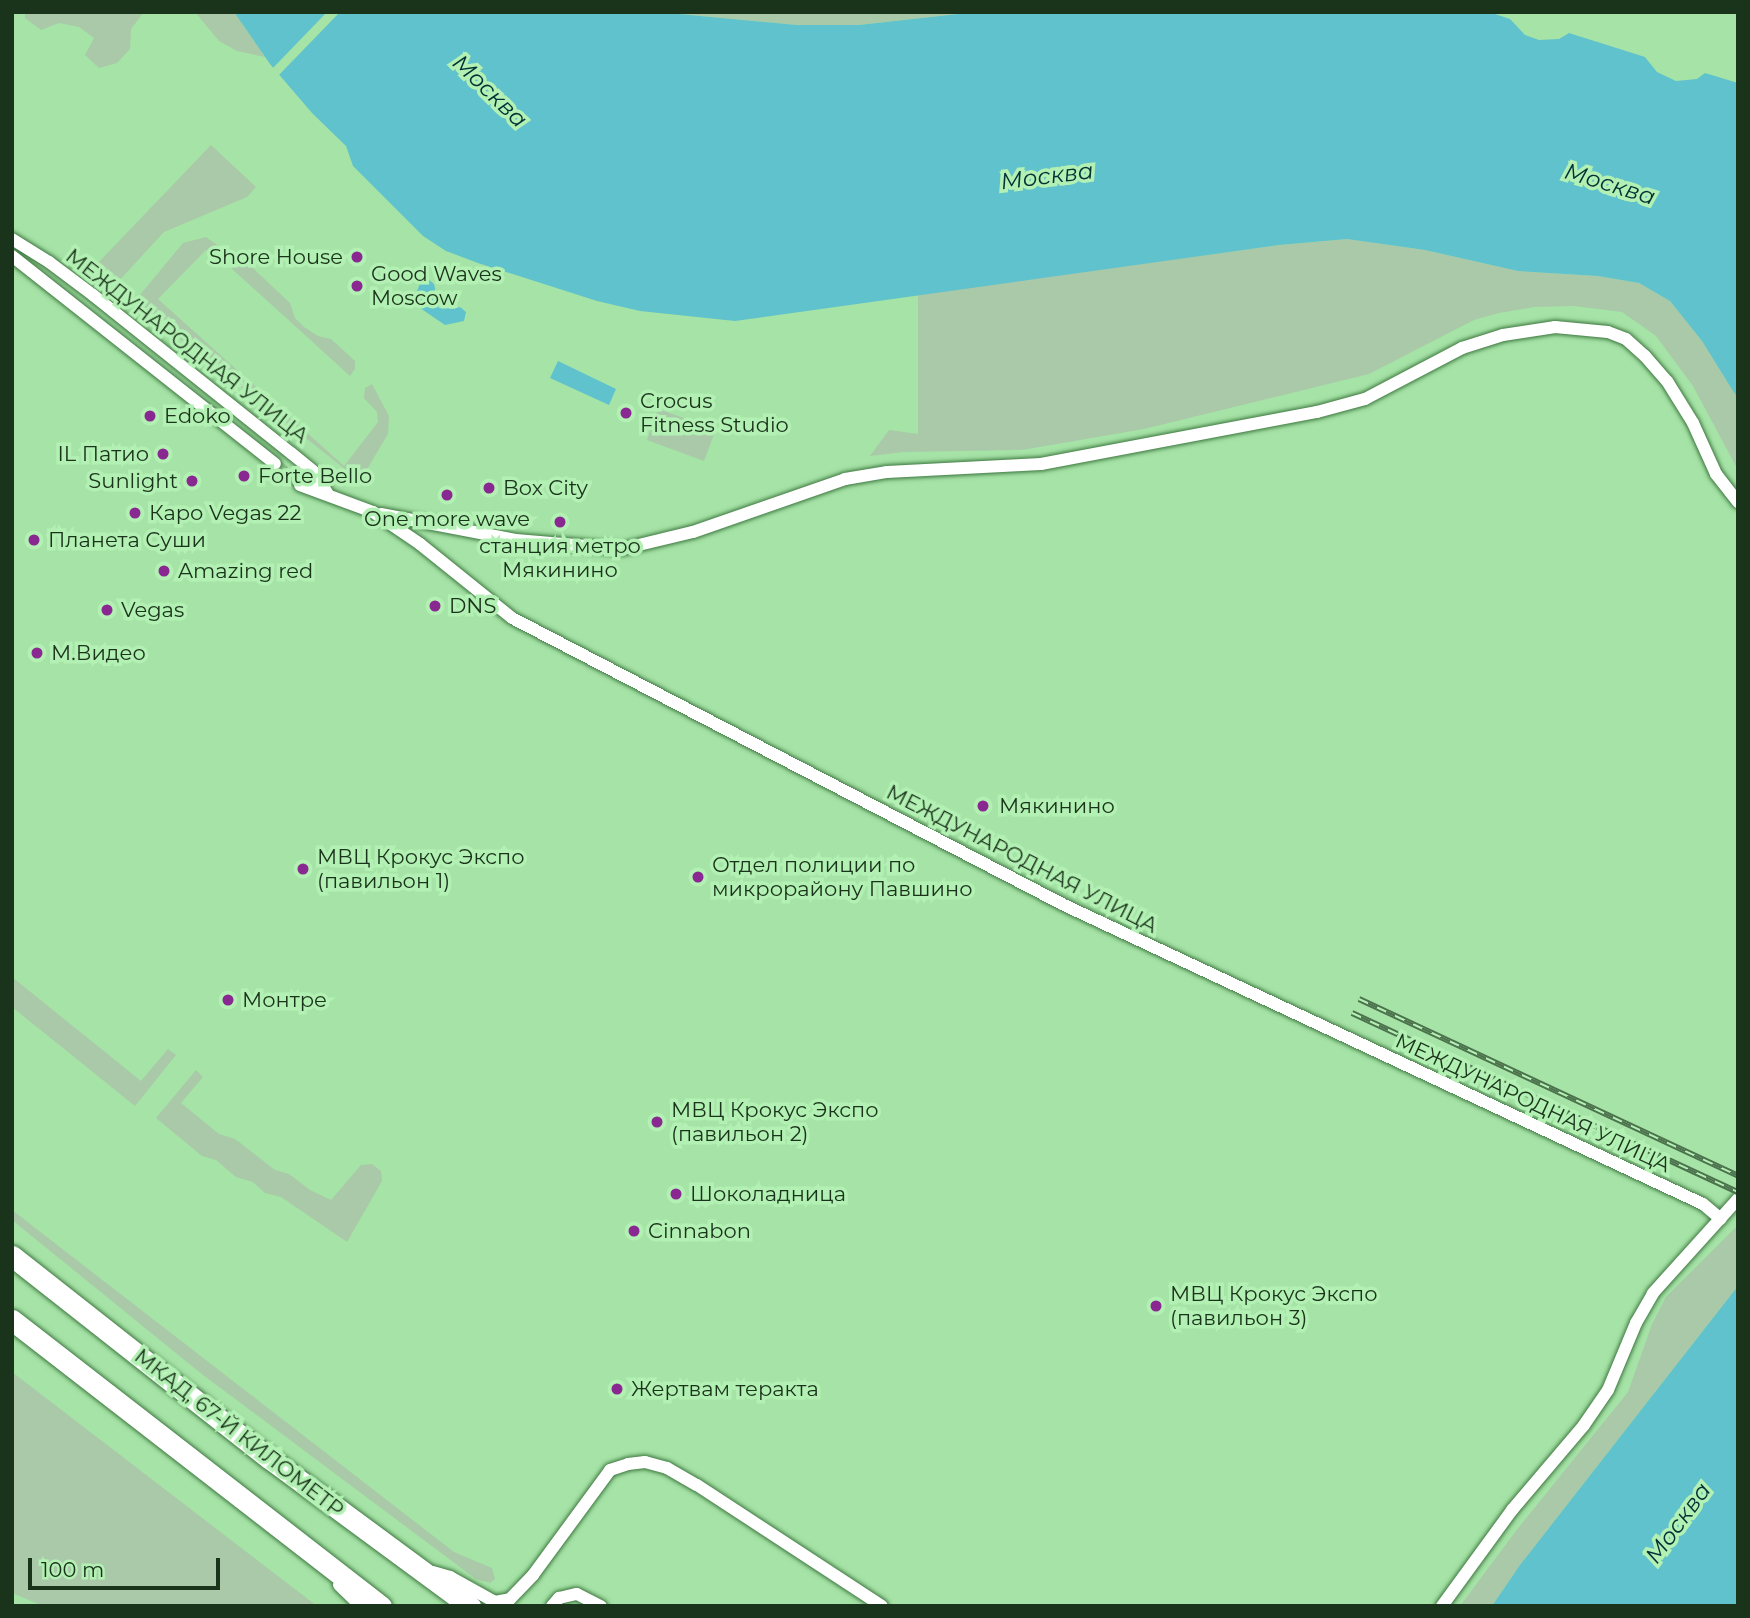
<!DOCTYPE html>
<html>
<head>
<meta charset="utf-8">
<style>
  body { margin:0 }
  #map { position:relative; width:1750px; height:1618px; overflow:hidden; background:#a6e3a6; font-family:Montserrat,sans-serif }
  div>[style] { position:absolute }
  .green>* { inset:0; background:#a9c9a9 }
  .water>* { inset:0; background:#5fc2cc }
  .pier>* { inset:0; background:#a6e3a6 }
  .minor-tunnel>* { height:12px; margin-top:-6px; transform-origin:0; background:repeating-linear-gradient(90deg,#8ac08a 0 12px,transparent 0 18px) }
  .roads { filter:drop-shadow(0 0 2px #3e7841) drop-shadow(0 0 2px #3e7841) }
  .minor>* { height:12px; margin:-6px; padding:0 6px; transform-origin:6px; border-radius:6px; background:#fff }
  .trunk>* { height:21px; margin:-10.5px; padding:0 10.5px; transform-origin:10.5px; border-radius:10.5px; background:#fff }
  .rail>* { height:6px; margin-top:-3px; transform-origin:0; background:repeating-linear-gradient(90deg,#b3f0b3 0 10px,#4c724d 0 20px); box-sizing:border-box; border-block:2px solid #4c724d }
  .dots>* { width:19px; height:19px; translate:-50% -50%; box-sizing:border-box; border:4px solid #b3f0b3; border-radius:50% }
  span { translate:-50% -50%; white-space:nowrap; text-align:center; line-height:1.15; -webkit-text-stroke:7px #b3f0b3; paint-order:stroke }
  .poi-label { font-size:21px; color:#1a331b }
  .right { translate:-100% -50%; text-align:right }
  .left { translate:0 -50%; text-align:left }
  .street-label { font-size:21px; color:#1a331b }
  .water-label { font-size:23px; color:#003136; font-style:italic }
  .frame { position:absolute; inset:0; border:14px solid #1a331b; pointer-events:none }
  .scale { position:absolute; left:28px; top:1558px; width:192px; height:32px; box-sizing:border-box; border:4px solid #1a331b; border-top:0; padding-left:9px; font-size:21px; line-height:24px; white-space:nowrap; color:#1a331b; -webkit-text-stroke:5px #b3f0b3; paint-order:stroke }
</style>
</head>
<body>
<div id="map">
  <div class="green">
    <div style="clip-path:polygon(25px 12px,144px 12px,131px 29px,130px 49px,117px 63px,99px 68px,85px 55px,94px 38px,79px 27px,59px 23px,41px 30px,25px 18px)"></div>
    <div style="clip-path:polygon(195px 12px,234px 12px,265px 57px,237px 51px,219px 41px)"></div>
    <div style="clip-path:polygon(658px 12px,976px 12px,859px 25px,797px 25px)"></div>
    <div style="clip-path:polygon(211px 145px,256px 187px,247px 197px,164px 232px,116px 284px,108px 278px,105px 280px,100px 275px,97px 264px)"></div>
    <div style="clip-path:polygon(206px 237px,220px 247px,214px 255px,206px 250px,158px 299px,344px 466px,378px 422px,377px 412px,364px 398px,365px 388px,372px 384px,389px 416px,388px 434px,360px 481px,134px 302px,183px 243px)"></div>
    <div style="clip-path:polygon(1347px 239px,1425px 250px,1518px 271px,1598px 276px,1639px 283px,1670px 301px,1702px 341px,1738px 399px,1738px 470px,1693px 386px,1656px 336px,1622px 312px,1574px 306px,1535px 307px,1499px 313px,1474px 320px,1369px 374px,1144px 429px,1022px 450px,904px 452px,870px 456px,889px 430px,918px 434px,918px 294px,1279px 245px)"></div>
    <div style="clip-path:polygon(241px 257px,290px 303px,295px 318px,304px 327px,318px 336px,331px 339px,355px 361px,355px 369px,350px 376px,231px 268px)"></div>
    <div style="clip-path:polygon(658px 409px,716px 429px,704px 461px,647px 440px)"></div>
    <div style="clip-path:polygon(12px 977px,141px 1081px,168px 1049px,176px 1055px,135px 1106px,12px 1007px)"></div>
    <div style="clip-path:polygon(196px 1070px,203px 1077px,181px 1103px,219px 1134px,235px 1139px,275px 1170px,289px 1174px,310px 1190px,331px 1200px,361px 1165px,372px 1164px,381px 1171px,382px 1181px,347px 1242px,281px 1197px,265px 1193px,253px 1182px,236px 1177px,216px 1160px,202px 1156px,156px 1118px)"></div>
    <div style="clip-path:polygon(12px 1210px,454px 1552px,492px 1568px,495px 1579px,490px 1583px,476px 1579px,203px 1375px,12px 1220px)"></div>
    <div style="clip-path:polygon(1738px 1225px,1738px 1286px,1520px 1565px,1492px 1606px,1460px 1606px,1515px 1532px,1628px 1392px,1652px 1324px,1666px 1297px)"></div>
    <div style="clip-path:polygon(12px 1372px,317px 1606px,43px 1606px,12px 1593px)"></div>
  </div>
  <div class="water">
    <div style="clip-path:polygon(234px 12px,658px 12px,797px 25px,859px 25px,976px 12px,1489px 12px,1510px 19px,1525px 35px,1539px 40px,1559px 39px,1569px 33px,1645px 57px,1657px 72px,1676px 81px,1697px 79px,1705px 73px,1738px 83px,1738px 399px,1702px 341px,1670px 301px,1639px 283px,1598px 276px,1518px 271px,1425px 250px,1347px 239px,1279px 245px,735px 321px,640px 311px,597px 301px,478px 263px,446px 251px,423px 236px,353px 166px,346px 146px,312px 113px,270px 64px)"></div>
    <div style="clip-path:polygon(428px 279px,434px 284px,439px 306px,451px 309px,460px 307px,466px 312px,464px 321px,445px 325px,420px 308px,416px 294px,420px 283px)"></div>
    <div style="clip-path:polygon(558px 361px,616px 389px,609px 405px,550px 378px)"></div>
    <div style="clip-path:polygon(1738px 1286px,1738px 1606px,1492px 1606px,1520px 1565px)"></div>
  </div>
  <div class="pier">
    <div style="clip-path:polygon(327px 12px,340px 12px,277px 77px,271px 70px)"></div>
  </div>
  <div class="minor-tunnel">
    <div style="left:275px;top:464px;width:33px;rotate:40deg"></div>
  </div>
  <div class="roads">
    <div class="minor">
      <div style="left:12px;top:239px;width:44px;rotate:31.9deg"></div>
      <div style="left:49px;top:262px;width:55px;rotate:36.9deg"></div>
      <div style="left:93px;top:295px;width:253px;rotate:38.6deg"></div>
      <div style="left:291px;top:453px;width:28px;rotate:39deg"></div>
      <div style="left:313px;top:471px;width:27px;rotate:57deg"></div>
      <div style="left:12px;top:256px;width:335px;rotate:38.3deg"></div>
      <div style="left:300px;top:485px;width:78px;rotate:20.3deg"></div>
      <div style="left:373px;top:512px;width:57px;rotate:34.2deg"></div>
      <div style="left:420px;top:544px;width:118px;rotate:38.8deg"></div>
      <div style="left:512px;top:618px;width:622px;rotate:27.47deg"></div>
      <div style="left:1064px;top:905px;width:705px;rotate:25.08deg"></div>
      <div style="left:1703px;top:1204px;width:23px;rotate:40deg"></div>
      <div style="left:381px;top:514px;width:137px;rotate:10.9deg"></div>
      <div style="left:516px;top:540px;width:106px;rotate:4.9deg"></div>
      <div style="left:622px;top:549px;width:73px;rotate:-13.5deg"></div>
      <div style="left:693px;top:532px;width:161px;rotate:-19.2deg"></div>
      <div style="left:845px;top:479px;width:43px;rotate:-9.5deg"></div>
      <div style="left:887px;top:472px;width:154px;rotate:-3deg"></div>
      <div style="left:1041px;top:464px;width:281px;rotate:-10.7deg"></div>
      <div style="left:1317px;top:412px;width:50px;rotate:-15.2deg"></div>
      <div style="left:1365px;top:399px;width:110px;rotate:-27.7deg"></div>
      <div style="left:1462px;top:348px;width:43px;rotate:-17.6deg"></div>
      <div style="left:1503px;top:335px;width:53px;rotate:-8.7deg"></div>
      <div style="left:1555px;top:327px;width:53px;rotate:5.4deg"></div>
      <div style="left:1608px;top:332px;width:19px;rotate:21deg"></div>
      <div style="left:1626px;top:339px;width:25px;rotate:42deg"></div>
      <div style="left:1645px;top:356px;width:33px;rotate:49deg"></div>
      <div style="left:1667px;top:381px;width:49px;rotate:58.2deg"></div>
      <div style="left:1693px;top:423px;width:56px;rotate:65.7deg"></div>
      <div style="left:1716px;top:474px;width:36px;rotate:52deg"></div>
      <div style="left:433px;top:1572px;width:18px;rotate:16deg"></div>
      <div style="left:450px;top:1577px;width:51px;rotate:29.1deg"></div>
      <div style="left:495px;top:1602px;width:15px;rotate:-11deg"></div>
      <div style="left:510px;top:1599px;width:33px;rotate:-46deg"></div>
      <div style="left:533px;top:1575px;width:130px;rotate:-53.7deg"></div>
      <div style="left:610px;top:1470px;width:19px;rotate:-18deg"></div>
      <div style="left:628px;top:1464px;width:17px;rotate:-7deg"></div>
      <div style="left:645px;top:1462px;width:23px;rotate:15deg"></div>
      <div style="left:667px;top:1468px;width:34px;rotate:30deg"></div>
      <div style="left:697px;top:1485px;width:221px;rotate:33.2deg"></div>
      <div style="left:339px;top:1585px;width:30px;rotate:44deg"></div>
      <div style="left:552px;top:1606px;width:11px;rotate:-49deg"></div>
      <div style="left:559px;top:1598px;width:18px;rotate:-13deg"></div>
      <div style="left:577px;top:1594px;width:27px;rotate:27deg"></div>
      <div style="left:1442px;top:1606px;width:119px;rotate:-53.9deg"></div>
      <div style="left:1512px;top:1510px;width:111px;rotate:-49.7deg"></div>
      <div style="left:1584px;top:1425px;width:42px;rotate:-55.6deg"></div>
      <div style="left:1608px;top:1390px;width:73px;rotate:-67.3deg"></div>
      <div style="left:1636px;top:1323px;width:34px;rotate:-60deg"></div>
      <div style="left:1653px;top:1293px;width:127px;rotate:-47.9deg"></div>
    </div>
    <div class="trunk">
      <div style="left:12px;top:1256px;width:327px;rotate:38.2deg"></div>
      <div style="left:269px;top:1458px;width:250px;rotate:36.4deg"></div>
      <div style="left:12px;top:1320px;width:467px;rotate:37.8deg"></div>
    </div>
  </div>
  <div class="rail">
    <div style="left:1359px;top:999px;width:418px;rotate:25deg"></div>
    <div style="left:1352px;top:1013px;width:425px;rotate:24.9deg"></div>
  </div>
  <div class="dots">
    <div style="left:357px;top:257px;background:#892891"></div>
    <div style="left:357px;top:286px;background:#892891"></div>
    <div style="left:626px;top:413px;background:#892891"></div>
    <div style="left:150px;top:416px;background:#892891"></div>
    <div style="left:163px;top:454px;background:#892891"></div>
    <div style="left:244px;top:476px;background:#892891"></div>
    <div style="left:192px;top:481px;background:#892891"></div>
    <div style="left:489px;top:488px;background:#892891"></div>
    <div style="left:447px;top:495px;background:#892891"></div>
    <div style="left:135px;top:513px;background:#892891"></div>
    <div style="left:560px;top:522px;background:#892891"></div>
    <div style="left:34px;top:540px;background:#892891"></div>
    <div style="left:164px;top:571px;background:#892891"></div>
    <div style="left:435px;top:606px;background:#892891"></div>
    <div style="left:107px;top:610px;background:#892891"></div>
    <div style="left:37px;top:653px;background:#892891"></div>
    <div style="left:983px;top:806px;background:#892891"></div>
    <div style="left:303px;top:869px;background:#892891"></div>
    <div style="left:698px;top:877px;background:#892891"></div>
    <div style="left:228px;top:1000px;background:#892891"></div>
    <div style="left:657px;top:1122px;background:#892891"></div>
    <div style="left:676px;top:1194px;background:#892891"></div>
    <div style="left:634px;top:1231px;background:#892891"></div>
    <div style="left:1156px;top:1306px;background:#892891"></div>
    <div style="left:617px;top:1389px;background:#892891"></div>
  </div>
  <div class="poi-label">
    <span class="right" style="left:343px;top:257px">Shore House</span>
    <span class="left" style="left:371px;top:286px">Good Waves<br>Moscow</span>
    <span class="left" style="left:640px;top:413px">Crocus<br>Fitness Studio</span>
    <span class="left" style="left:164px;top:416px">Edoko</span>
    <span class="right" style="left:149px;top:454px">IL Патио</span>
    <span class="left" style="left:258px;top:476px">Forte Bello</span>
    <span class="right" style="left:178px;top:481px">Sunlight</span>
    <span class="left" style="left:503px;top:488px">Box City</span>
    <span class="left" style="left:149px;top:513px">Каро Vegas 22</span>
    <span style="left:447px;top:519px">One more wave</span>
    <span class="left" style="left:48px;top:540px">Планета Суши</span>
    <span style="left:560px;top:558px">станция метро<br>Мякинино</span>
    <span class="left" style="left:178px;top:571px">Amazing red</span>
    <span class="left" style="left:449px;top:606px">DNS</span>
    <span class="left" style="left:121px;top:610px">Vegas</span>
    <span class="left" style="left:51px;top:653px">М.Видео</span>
    <span class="left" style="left:999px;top:806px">Мякинино</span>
    <span class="left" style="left:317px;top:869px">МВЦ Крокус Экспо<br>(павильон 1)</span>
    <span class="left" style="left:712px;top:877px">Отдел полиции по<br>микрорайону Павшино</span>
    <span class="left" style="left:242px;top:1000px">Монтре</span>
    <span class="left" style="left:671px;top:1122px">МВЦ Крокус Экспо<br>(павильон 2)</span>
    <span class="left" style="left:690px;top:1194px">Шоколадница</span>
    <span class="left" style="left:648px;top:1231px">Cinnabon</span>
    <span class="left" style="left:1170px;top:1306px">МВЦ Крокус Экспо<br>(павильон 3)</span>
    <span class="left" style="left:631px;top:1389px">Жертвам теракта</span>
  </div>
  <div class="street-label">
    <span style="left:187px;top:346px;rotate:38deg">МЕЖДУНАРОДНАЯ УЛИЦА</span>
    <span style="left:1022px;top:859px;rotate:27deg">МЕЖДУНАРОДНАЯ УЛИЦА</span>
    <span style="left:1533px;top:1103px;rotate:25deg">МЕЖДУНАРОДНАЯ УЛИЦА</span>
    <span style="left:239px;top:1433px;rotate:38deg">МКАД, 67-Й КИЛОМЕТР</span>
  </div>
  <div class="water-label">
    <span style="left:490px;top:91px;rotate:44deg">Москва</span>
    <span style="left:1047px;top:176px;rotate:-7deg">Москва</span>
    <span style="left:1610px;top:184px;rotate:17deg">Москва</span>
    <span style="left:1678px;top:1523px;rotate:-54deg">Москва</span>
  </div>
  <div class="frame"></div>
  <div class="scale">100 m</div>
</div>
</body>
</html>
